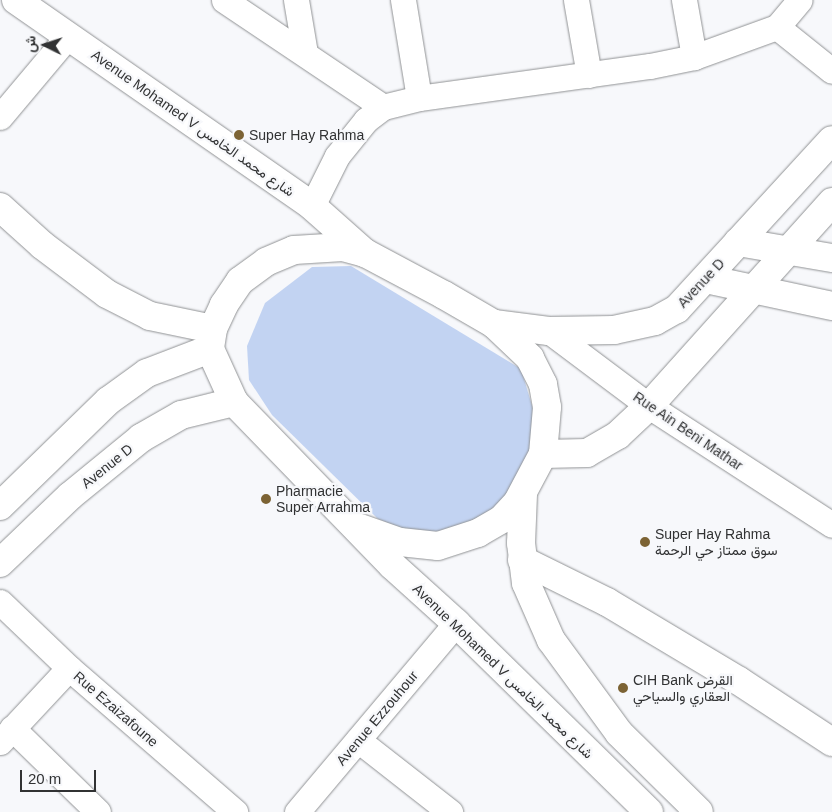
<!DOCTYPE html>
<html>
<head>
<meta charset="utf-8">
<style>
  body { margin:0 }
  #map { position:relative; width:832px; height:812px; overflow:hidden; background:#f7f8fb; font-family:Arial,Vazirmatn,sans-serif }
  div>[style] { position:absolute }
  .green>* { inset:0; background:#c2d3f2 }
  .roads { filter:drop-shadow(0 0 1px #909294) drop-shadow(0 0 1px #909294) }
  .minor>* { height:25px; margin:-12.5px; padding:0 12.5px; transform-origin:12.5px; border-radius:12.5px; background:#fff }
  .tertiary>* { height:28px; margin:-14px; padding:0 14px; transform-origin:14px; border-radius:14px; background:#fff }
  .primary>* { height:28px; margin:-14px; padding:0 14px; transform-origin:14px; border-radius:14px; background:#fff }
  .dots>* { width:14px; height:14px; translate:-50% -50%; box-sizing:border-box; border:2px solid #f7f8fb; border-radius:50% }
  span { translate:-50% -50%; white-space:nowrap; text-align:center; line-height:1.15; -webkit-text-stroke:4.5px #f7f8fb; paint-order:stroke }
  .street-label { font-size:14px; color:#313233 }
  .poi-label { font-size:14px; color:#313233 }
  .left { translate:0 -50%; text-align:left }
  .north { position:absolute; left:20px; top:20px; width:50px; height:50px; -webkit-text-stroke:4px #f7f8fb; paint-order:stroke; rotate:274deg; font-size:14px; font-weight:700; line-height:20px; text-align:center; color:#313233 }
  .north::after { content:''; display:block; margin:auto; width:18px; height:22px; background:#313233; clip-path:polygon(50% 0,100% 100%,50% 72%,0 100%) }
  .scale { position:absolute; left:20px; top:770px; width:76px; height:22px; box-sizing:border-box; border:2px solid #313233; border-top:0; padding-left:6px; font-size:15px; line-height:18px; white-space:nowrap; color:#313233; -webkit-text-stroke:4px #f7f8fb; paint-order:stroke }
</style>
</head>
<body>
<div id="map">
  <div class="green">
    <div style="clip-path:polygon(351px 266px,521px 369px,534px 412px,530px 458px,513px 494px,487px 517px,450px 531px,414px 534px,378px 519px,272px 415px,249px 380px,247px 346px,265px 303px,312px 267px)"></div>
  </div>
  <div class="roads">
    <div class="minor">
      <div style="left:224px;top:0;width:192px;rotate:33.9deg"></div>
      <div style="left:296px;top:0;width:54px;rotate:80.4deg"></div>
      <div style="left:403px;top:0;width:99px;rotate:80.7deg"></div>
      <div style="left:576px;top:0;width:76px;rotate:80.2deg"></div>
      <div style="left:684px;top:0;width:58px;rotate:80deg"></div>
      <div style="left:777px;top:27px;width:70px;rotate:38.7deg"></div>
      <div style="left:0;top:117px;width:106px;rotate:-50deg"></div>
      <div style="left:312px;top:206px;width:56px;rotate:-63.4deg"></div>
      <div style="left:337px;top:156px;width:46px;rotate:-51.1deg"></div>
      <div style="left:366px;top:120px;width:21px;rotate:-37deg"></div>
      <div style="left:383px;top:107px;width:37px;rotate:-14deg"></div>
      <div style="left:419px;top:98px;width:233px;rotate:-7.9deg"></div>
      <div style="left:650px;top:66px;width:45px;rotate:-11.6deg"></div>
      <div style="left:694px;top:57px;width:88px;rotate:-19.9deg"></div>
      <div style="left:777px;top:27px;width:35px;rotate:-50deg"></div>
      <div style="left:549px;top:331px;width:125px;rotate:36.9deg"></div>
      <div style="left:649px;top:406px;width:218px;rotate:33deg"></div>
      <div style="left:0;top:602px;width:95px;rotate:43.7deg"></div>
      <div style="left:69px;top:668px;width:220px;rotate:40.9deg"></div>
      <div style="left:12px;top:728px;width:120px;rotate:44.3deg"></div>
      <div style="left:358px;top:740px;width:117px;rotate:38deg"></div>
      <div style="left:0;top:742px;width:101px;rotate:-47deg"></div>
      <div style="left:297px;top:812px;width:247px;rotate:-49.9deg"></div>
    </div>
    <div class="tertiary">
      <div style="left:16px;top:0;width:361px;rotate:34.8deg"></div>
      <div style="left:312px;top:206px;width:71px;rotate:41.6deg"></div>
      <div style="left:0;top:207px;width:57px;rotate:42.1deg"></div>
      <div style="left:42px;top:245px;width:81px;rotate:37deg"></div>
      <div style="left:107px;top:294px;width:48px;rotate:27.1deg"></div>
      <div style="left:150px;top:316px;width:64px;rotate:11.7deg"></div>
      <div style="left:738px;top:242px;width:95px;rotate:9.7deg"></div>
      <div style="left:706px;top:279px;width:129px;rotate:12.1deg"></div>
      <div style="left:522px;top:560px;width:95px;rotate:26.3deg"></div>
      <div style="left:607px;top:602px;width:154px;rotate:30.9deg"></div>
      <div style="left:739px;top:681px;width:111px;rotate:33.3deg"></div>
    </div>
    <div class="primary">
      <div style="left:494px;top:324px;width:55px;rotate:7.3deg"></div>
      <div style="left:549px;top:331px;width:65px;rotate:-0.9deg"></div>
      <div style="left:614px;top:330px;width:42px;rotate:-12.4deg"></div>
      <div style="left:655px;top:321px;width:25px;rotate:-29deg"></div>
      <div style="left:677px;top:309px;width:229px;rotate:-47.5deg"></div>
      <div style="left:543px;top:454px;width:44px;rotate:-1.3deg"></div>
      <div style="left:587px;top:453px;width:36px;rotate:-30deg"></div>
      <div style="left:618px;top:435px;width:42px;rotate:-43.1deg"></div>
      <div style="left:649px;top:406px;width:274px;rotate:-48.1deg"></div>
      <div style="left:523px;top:494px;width:49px;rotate:92.3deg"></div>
      <div style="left:521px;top:543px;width:40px;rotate:82.9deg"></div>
      <div style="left:526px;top:583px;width:62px;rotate:66.3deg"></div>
      <div style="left:551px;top:640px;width:115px;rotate:53.8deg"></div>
      <div style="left:619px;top:733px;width:112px;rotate:44.6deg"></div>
      <div style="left:0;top:506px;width:151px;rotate:-44.2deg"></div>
      <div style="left:108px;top:401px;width:48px;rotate:-35.7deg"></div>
      <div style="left:147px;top:373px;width:67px;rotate:-20.9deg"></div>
      <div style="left:360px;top:528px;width:42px;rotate:19.3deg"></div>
      <div style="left:400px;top:542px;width:38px;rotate:6deg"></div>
      <div style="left:438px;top:546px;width:42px;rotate:-18deg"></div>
      <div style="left:478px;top:533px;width:28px;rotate:-30deg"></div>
      <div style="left:502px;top:519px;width:22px;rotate:-47deg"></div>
      <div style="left:517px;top:503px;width:55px;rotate:-62deg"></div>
      <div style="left:543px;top:454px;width:47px;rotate:-85.1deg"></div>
      <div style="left:547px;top:407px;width:23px;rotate:-100deg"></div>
      <div style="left:543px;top:384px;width:29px;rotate:-117deg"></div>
      <div style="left:530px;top:358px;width:50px;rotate:-136.6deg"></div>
      <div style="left:494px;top:324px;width:58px;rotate:-149.9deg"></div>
      <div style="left:444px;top:295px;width:89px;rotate:-152deg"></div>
      <div style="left:365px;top:253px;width:23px;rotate:-165deg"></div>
      <div style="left:343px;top:247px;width:49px;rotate:176.5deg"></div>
      <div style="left:294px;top:250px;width:30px;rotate:157deg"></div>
      <div style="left:266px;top:262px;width:32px;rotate:144deg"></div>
      <div style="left:240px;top:281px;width:29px;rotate:124deg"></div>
      <div style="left:224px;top:305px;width:26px;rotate:115deg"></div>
      <div style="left:213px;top:329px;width:20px;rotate:99deg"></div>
      <div style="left:210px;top:349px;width:58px;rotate:65.6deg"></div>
      <div style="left:234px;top:402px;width:228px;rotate:45.9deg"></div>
      <div style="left:393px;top:566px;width:85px;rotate:42.1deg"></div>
      <div style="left:456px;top:623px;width:270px;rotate:44.4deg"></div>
      <div style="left:0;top:563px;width:97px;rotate:-43.7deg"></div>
      <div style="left:70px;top:496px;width:92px;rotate:-39.2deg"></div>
      <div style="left:141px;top:438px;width:46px;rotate:-29.9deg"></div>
      <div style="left:181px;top:415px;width:55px;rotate:-13.8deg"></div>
    </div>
  </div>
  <div class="dots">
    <div style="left:239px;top:135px;background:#7c6334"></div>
    <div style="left:266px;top:499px;background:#7c6334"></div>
    <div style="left:645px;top:542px;background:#7c6334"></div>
    <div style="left:623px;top:688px;background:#7c6334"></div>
  </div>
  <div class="street-label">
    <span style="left:193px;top:123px;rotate:35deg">Avenue Mohamed V شارع محمد الخامس</span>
    <span style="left:701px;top:283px;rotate:-47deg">Avenue D</span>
    <span style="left:688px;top:431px;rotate:34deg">Rue Ain Beni Mathar</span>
    <span style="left:107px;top:466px;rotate:-39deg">Avenue D</span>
    <span style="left:503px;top:671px;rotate:44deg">Avenue Mohamed V شارع محمد الخامس</span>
    <span style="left:116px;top:709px;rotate:41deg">Rue Ezaizafoune</span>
    <span style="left:377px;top:718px;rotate:-50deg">Avenue Ezzouhour</span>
  </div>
  <div class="poi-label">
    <span class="left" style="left:249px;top:135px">Super Hay Rahma</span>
    <span class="left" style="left:276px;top:499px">Pharmacie<br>Super Arrahma</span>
    <span class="left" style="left:655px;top:542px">Super Hay Rahma<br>سوق ممتاز حي الرحمة</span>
    <span class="left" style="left:633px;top:688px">CIH Bank القرض<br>العقاري والسياحي</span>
  </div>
  <div class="north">ش</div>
  <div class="scale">20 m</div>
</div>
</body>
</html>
